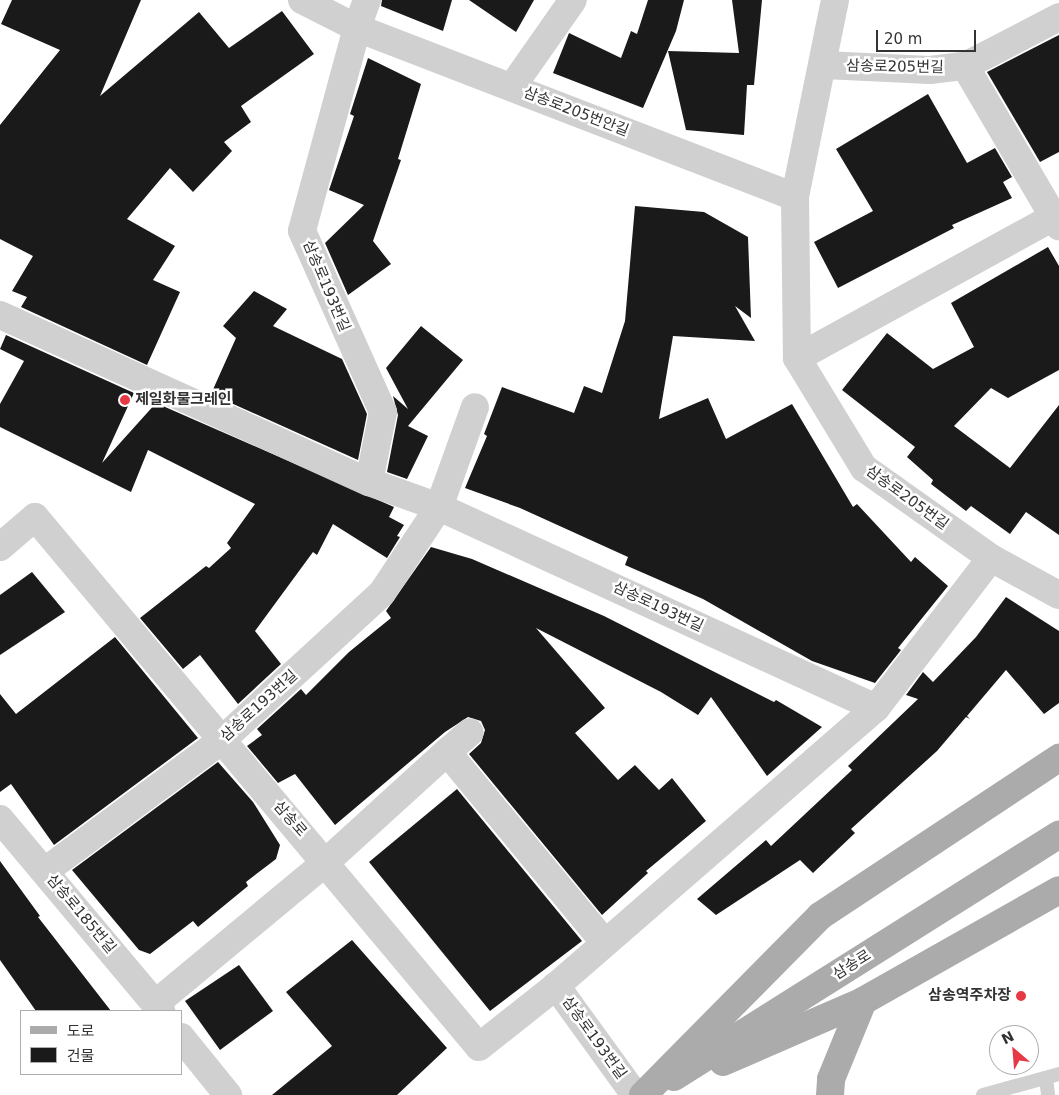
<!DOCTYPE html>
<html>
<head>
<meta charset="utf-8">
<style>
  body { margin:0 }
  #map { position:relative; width:1059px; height:1095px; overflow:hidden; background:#fff; font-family:"DejaVu Sans","Noto Sans KR",sans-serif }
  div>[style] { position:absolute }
  .building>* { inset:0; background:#1a1a1a }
  .service>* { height:14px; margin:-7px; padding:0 7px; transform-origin:7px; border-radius:7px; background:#d0d0d0 }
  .minor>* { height:28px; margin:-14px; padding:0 14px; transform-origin:14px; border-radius:14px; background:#d0d0d0 }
  .primary>* { height:28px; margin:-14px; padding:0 14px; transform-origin:14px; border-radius:14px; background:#ababab }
  .dots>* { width:14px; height:14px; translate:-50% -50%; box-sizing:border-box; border:2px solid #fff; border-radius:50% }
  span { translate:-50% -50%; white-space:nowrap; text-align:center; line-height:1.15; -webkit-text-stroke:5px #fff; paint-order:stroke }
  .street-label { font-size:15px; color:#333 }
  .poi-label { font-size:15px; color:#333; font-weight:700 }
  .left { translate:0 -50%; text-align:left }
  .right { translate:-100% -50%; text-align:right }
  .legend { position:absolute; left:20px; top:1010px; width:162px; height:65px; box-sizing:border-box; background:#fff; border:1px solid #adadad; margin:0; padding:6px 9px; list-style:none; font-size:15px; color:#333 }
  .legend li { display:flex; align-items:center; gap:10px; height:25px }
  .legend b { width:25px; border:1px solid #adadad }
  .north { position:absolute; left:989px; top:1025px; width:50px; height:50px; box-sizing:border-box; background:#fff; border:1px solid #adadad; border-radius:50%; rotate:333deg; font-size:14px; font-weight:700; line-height:20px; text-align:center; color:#333 }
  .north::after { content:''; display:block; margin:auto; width:18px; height:22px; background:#e63946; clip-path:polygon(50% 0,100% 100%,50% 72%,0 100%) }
  .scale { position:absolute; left:876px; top:30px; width:100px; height:22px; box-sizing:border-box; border:2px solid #333; border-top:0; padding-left:6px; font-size:15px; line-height:18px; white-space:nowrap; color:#333; -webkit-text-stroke:4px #fff; paint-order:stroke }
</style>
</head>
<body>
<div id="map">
  <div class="building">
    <div style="clip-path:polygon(12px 0,141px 0,100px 96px,199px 12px,229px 48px,282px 11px,314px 54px,241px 106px,251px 122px,224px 142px,232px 151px,193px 192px,170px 168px,127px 219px,175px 246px,153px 280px,180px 292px,147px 365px,21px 307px,27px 297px,12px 291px,33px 256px,0 239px,0 125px,60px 50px,1px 24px)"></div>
    <div style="clip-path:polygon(382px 0,452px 0,443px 31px,381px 6px)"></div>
    <div style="clip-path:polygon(469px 0,534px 0,516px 32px)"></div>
    <div style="clip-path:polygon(648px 0,684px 0,676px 31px,643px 108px,553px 73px,569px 33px,621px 58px,631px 31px,637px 34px)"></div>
    <div style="clip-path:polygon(732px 0,762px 0,754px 85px,747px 85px,744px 135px,686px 130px,668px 51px,739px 53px)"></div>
    <div style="clip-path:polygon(1059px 35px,1059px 152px,1040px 162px,987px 72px)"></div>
    <div style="clip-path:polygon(368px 58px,421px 84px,398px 159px,401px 160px,373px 241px,391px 264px,348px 295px,325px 243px,364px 205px,329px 190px,354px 116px,350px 114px)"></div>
    <div style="clip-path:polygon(928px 94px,967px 163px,995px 148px,1012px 177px,1003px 182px,1012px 198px,952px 225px,954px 228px,838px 288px,814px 242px,873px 211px,836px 149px)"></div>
    <div style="clip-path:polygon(635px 206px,704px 212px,748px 237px,751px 318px,735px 306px,755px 341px,673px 336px,659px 419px,708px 398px,726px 439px,792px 404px,853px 507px,857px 504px,911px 562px,915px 557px,948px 586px,898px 648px,901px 650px,875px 683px,812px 661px,703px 599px,625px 565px,628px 557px,520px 508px,465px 488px,487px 436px,484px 434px,502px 387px,574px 413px,584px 386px,602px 393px,625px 321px)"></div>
    <div style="clip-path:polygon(1048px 247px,1059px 266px,1059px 370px,1008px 398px,991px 388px,954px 426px,1010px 468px,1059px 405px,1059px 535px,1026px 512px,1010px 534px,971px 506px,966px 511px,931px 484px,933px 480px,907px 457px,915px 447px,842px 390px,887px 333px,933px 369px,974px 347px,951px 303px)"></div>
    <div style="clip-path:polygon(254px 291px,287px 309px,273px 326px,342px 359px,367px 414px,358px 460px,211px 394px,236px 338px,223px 326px)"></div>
    <div style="clip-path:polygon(421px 326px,463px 360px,408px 426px,428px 436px,407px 479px,387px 472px,398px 415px,393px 396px,408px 409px,386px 368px)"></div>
    <div style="clip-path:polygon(6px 335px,134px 393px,102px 463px,156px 403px,394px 507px,389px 517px,404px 525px,397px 536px,400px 537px,387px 558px,333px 524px,317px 555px,313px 552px,255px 631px,281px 664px,238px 704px,200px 655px,183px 669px,140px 618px,206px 566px,209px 568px,231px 548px,227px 543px,255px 504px,148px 450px,131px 492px,0 427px,0 404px,24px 361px,0 349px)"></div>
    <div style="clip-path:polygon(431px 547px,472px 559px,604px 616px,774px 702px,776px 700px,822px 727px,767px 776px,711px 697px,698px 715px,661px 692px,536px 628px,605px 708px,575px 733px,618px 780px,635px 765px,659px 790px,672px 778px,706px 821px,646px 871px,648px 873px,602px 915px,469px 754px,481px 743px,485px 730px,481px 721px,468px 717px,445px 732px,335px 825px,295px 774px,278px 783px,247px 746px,262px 735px,257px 729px,301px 689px,306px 695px,349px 652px,391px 618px,386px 611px)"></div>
    <div style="clip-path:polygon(32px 572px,65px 612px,0 655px,0 595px)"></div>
    <div style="clip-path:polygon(1006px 597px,1059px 631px,1059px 703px,1044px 714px,1006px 670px,967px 716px,970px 719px,966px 717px,937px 751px,851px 829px,855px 833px,813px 873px,800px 860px,716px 915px,697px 899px,766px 840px,771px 846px,852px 770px,848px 766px,918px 699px,906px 695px,923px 672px,933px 682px,976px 637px)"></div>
    <div style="clip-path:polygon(115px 637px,198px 738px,54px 845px,11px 784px,0 792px,0 694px,16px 714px)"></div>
    <div style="clip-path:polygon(218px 762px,253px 802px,280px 845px,276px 859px,246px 882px,248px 886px,198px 927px,193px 921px,150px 954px,139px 950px,72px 870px)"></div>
    <div style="clip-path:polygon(457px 789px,582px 941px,490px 1011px,369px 862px)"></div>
    <div style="clip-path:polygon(0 861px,40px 916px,38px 917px,111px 1011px,36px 1011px,0 960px)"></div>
    <div style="clip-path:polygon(352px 940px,447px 1048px,397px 1095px,272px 1095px,332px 1046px,286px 992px)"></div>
    <div style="clip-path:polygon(239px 965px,273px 1011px,220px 1050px,185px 1001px)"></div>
  </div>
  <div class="service">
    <div style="left:1046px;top:1078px;width:17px;rotate:83deg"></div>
    <div style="left:983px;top:1095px;width:79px;rotate:-15.4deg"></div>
  </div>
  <div class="minor">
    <div style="left:302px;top:0;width:62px;rotate:27deg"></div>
    <div style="left:357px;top:28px;width:469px;rotate:21.1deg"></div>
    <div style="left:367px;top:0;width:30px;rotate:110deg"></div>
    <div style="left:357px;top:28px;width:210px;rotate:105.2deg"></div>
    <div style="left:302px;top:231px;width:198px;rotate:65.9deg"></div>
    <div style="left:383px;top:412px;width:71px;rotate:101.3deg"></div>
    <div style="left:835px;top:0;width:201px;rotate:101.5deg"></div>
    <div style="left:795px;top:197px;width:161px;rotate:89.3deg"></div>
    <div style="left:797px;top:358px;width:129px;rotate:58.7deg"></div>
    <div style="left:864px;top:468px;width:156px;rotate:35.3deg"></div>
    <div style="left:991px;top:558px;width:77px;rotate:28.6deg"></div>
    <div style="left:824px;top:65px;width:106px;rotate:2.7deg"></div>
    <div style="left:930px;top:70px;width:35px;rotate:-7deg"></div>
    <div style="left:965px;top:66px;width:106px;rotate:-27.5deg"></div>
    <div style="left:965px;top:66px;width:186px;rotate:59.6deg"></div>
    <div style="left:512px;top:87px;width:106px;rotate:-55deg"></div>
    <div style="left:0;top:315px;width:405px;rotate:24.4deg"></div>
    <div style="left:369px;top:482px;width:74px;rotate:19.7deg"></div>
    <div style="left:439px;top:507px;width:481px;rotate:24.7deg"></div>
    <div style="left:797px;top:358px;width:299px;rotate:-28.8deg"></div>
    <div style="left:0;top:547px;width:46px;rotate:-40.6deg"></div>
    <div style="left:35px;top:517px;width:691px;rotate:50.05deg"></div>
    <div style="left:479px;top:1047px;width:98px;rotate:-38.4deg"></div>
    <div style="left:447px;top:752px;width:30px;rotate:-41deg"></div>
    <div style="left:0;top:819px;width:251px;rotate:50deg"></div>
    <div style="left:45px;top:871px;width:220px;rotate:-36.5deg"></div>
    <div style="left:222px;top:740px;width:217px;rotate:-42.6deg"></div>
    <div style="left:382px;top:593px;width:103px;rotate:-56.5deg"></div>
    <div style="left:439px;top:507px;width:106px;rotate:-70.2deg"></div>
    <div style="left:155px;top:1004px;width:222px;rotate:-39.7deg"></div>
    <div style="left:326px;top:862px;width:164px;rotate:-42.3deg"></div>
    <div style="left:447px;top:752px;width:246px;rotate:50.4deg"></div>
    <div style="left:181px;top:1037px;width:75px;rotate:51deg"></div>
    <div style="left:635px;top:1095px;width:135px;rotate:-125.9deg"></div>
    <div style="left:556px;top:986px;width:424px;rotate:-41deg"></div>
    <div style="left:876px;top:708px;width:189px;rotate:-52.5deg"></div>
  </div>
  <div class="primary">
    <div style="left:723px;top:1062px;width:153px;rotate:-23.5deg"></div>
    <div style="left:863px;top:1001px;width:225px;rotate:-29.5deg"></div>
    <div style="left:674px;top:1077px;width:455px;rotate:-32.2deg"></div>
    <div style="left:643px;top:1095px;width:252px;rotate:-45.3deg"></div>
    <div style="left:820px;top:916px;width:287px;rotate:-33.5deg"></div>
    <div style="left:830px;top:1095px;width:16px;rotate:-86deg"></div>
    <div style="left:831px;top:1079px;width:84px;rotate:-67.7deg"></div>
  </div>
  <div class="dots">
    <div style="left:125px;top:400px;background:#e63946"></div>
    <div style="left:1021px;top:996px;background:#e63946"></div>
  </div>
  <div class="street-label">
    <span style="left:895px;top:67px;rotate:1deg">삼송로205번길</span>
    <span style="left:576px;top:112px;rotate:21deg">삼송로205번안길</span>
    <span style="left:326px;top:286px;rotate:67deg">삼송로193번길</span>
    <span style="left:907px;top:498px;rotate:36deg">삼송로205번길</span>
    <span style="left:658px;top:607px;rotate:25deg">삼송로193번길</span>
    <span style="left:259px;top:706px;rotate:-42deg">삼송로193번길</span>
    <span style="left:290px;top:819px;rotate:49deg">삼송로</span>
    <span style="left:81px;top:914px;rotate:50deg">삼송로185번길</span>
    <span style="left:852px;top:965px;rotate:-32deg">삼송로</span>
    <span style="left:594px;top:1038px;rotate:54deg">삼송로193번길</span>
  </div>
  <div class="poi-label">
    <span class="left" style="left:135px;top:400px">제일화물크레인</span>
    <span class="right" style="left:1011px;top:996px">삼송역주차장</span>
  </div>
  <ul class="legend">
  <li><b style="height:6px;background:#ababab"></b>도로</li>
  <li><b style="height:14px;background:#1a1a1a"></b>건물</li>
  </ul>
  <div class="north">N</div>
  <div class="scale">20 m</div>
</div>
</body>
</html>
